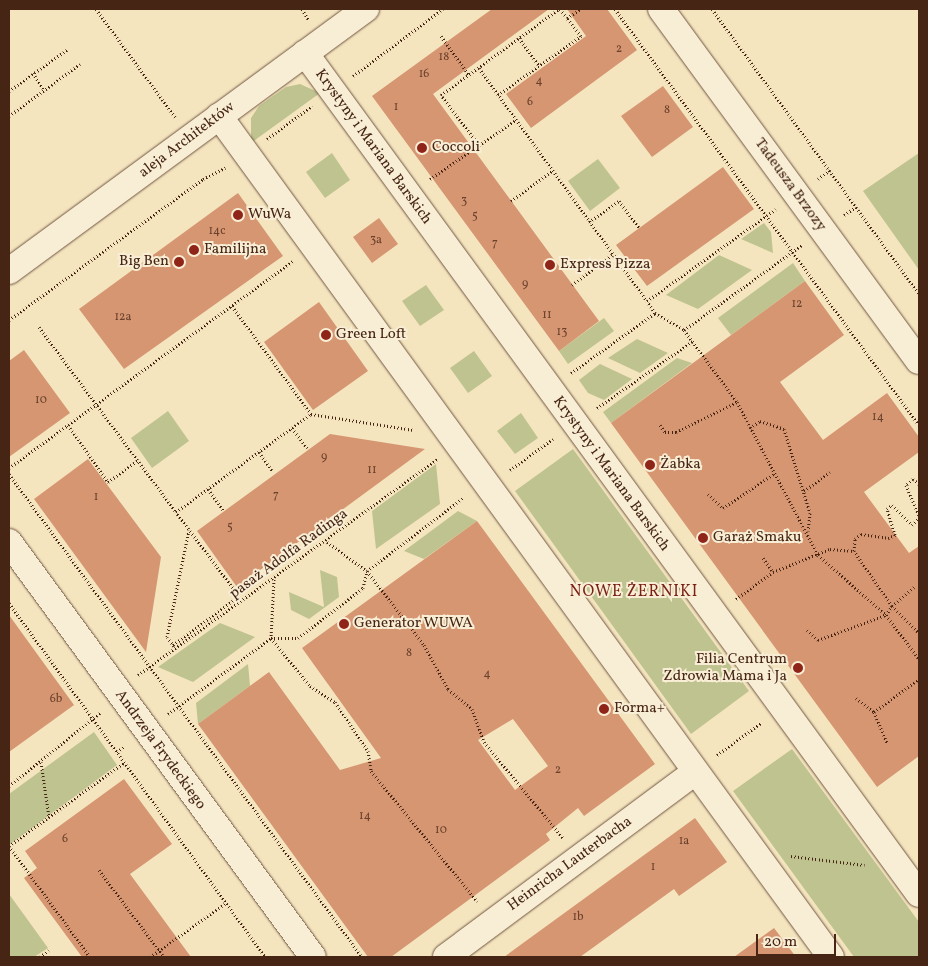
<!DOCTYPE html>
<html>
<head>
<meta charset="utf-8">
<style>
  body { margin:0 }
  #map { position:relative; width:928px; height:966px; overflow:hidden; background:#f4e5bf; font-family:Vollkorn,serif }
  div>[style] { position:absolute }
  .green>* { inset:0; background:#bfc38f }
  .building>* { inset:0; background:#d69672 }
  .path>* { height:3px; margin-top:-1.5px; transform-origin:0; background:repeating-linear-gradient(90deg,#462515 0 1px,transparent 0 3.5px) }
  .roads { filter:drop-shadow(0 0 1px #725540) drop-shadow(0 0 1px #725540) }
  .street>* { height:26px; margin:-13px; padding:0 13px; transform-origin:13px; border-radius:13px; background:#f8eed5 }
  .dots>* { width:14px; height:14px; translate:-50% -50%; box-sizing:border-box; border:2px solid #f8eed5; border-radius:50% }
  span { translate:-50% -50%; white-space:nowrap; text-align:center; line-height:1.15; -webkit-text-stroke:4px #f8eed5; paint-order:stroke }
  .number-label { font-size:12px; color:#6a412c }
  .number-label span { -webkit-text-stroke-width:0 }
  .street-label { font-size:15px; color:#462515 }
  .poi-label { font-size:15px; color:#462515 }
  .left { translate:0 -50%; text-align:left }
  .right { translate:-100% -50%; text-align:right }
  .neighbourhood-label { font-size:16px; color:#7a1f14; letter-spacing:1px }
  .frame { position:absolute; inset:0; border:10px solid #462515; pointer-events:none }
  .scale { position:absolute; left:756px; top:934px; width:80px; height:22px; box-sizing:border-box; border:2px solid #462515; border-top:0; padding-left:6px; font-size:15px; line-height:18px; white-space:nowrap; color:#462515; -webkit-text-stroke:4px #f8eed5; paint-order:stroke }
</style>
</head>
<body>
<div id="map">
  <div class="green">
    <div style="clip-path:polygon(300px 84px,320px 93px,251px 143px,251px 118px,259px 106px,286px 87px)"></div>
    <div style="clip-path:polygon(332px 153px,350px 180px,325px 198px,306px 172px)"></div>
    <div style="clip-path:polygon(919px 153px,919px 270px,863px 191px)"></div>
    <div style="clip-path:polygon(598px 159px,620px 188px,590px 211px,568px 181px)"></div>
    <div style="clip-path:polygon(764px 223px,771px 232px,773px 253px,741px 239px)"></div>
    <div style="clip-path:polygon(719px 255px,752px 270px,698px 309px,666px 295px)"></div>
    <div style="clip-path:polygon(793px 263px,805px 281px,731px 335px,718px 318px)"></div>
    <div style="clip-path:polygon(426px 285px,444px 310px,420px 326px,402px 301px)"></div>
    <div style="clip-path:polygon(604px 318px,614px 331px,568px 364px,559px 351px)"></div>
    <div style="clip-path:polygon(637px 339px,668px 353px,640px 373px,608px 358px)"></div>
    <div style="clip-path:polygon(474px 351px,492px 376px,468px 393px,450px 368px)"></div>
    <div style="clip-path:polygon(677px 358px,692px 363px,611px 423px,603px 412px)"></div>
    <div style="clip-path:polygon(600px 364px,632px 379px,604px 400px,588px 393px,579px 380px)"></div>
    <div style="clip-path:polygon(168px 411px,189px 441px,152px 468px,131px 438px)"></div>
    <div style="clip-path:polygon(521px 413px,538px 438px,515px 454px,497px 431px)"></div>
    <div style="clip-path:polygon(573px 449px,749px 691px,691px 734px,515px 491px)"></div>
    <div style="clip-path:polygon(436px 464px,440px 504px,376px 549px,372px 511px)"></div>
    <div style="clip-path:polygon(458px 511px,477px 521px,424px 559px,404px 551px)"></div>
    <div style="clip-path:polygon(320px 570px,337px 577px,339px 597px,309px 619px,291px 610px,289px 592px,324px 607px)"></div>
    <div style="clip-path:polygon(220px 623px,255px 637px,193px 682px,158px 667px)"></div>
    <div style="clip-path:polygon(248px 664px,250px 686px,198px 724px,196px 703px)"></div>
    <div style="clip-path:polygon(94px 732px,117px 765px,9px 845px,9px 794px)"></div>
    <div style="clip-path:polygon(792px 749px,919px 922px,919px 957px,854px 957px,733px 791px)"></div>
    <div style="clip-path:polygon(9px 894px,48px 948px,34px 957px,9px 957px)"></div>
  </div>
  <div class="building">
    <div style="clip-path:polygon(492px 9px,549px 9px,433px 94px,599px 321px,559px 351px,372px 96px)"></div>
    <div style="clip-path:polygon(567px 9px,607px 9px,637px 50px,531px 128px,506px 94px,586px 36px)"></div>
    <div style="clip-path:polygon(663px 86px,693px 127px,652px 157px,621px 116px)"></div>
    <div style="clip-path:polygon(723px 167px,754px 209px,647px 286px,616px 245px)"></div>
    <div style="clip-path:polygon(238px 193px,283px 256px,124px 369px,79px 309px)"></div>
    <div style="clip-path:polygon(379px 218px,398px 244px,372px 263px,353px 237px)"></div>
    <div style="clip-path:polygon(805px 281px,844px 335px,780px 382px,823px 440px,887px 393px,919px 437px,919px 452px,864px 492px,909px 553px,919px 546px,919px 756px,877px 787px,611px 423px)"></div>
    <div style="clip-path:polygon(319px 302px,368px 371px,313px 410px,264px 342px)"></div>
    <div style="clip-path:polygon(24px 350px,70px 413px,9px 457px,9px 361px)"></div>
    <div style="clip-path:polygon(330px 434px,425px 449px,237px 587px,197px 531px)"></div>
    <div style="clip-path:polygon(88px 459px,161px 557px,146px 652px,34px 499px)"></div>
    <div style="clip-path:polygon(evenodd,477px 521px,655px 764px,584px 816px,578px 808px,546px 834px,550px 840px,391px 957px,368px 957px,198px 724px,269px 672px,340px 770px,381px 758px,302px 648px,477px 521px,513px 719px,548px 766px,515px 790px,478px 740px,513px 719px)"></div>
    <div style="clip-path:polygon(9px 615px,74px 705px,9px 752px)"></div>
    <div style="clip-path:polygon(124px 779px,172px 844px,130px 874px,191px 957px,82px 957px,24px 878px,37px 868px,25px 851px)"></div>
    <div style="clip-path:polygon(695px 818px,727px 862px,679px 896px,674px 889px,580px 957px,504px 957px)"></div>
    <div style="clip-path:polygon(774px 928px,796px 957px,734px 957px)"></div>
  </div>
  <div class="path">
    <div style="left:96px;top:9px;width:134px;rotate:53.8deg"></div>
    <div style="left:302px;top:9px;width:12px;rotate:59deg"></div>
    <div style="left:560px;top:9px;width:11px;rotate:52deg"></div>
    <div style="left:567px;top:18px;width:17px;rotate:-33deg"></div>
    <div style="left:615px;top:9px;width:515px;rotate:53.84deg"></div>
    <div style="left:712px;top:9px;width:352px;rotate:54deg"></div>
    <div style="left:441px;top:36px;width:48px;rotate:54.3deg"></div>
    <div style="left:519px;top:38px;width:34px;rotate:54deg"></div>
    <div style="left:479px;top:68px;width:287px;rotate:54.2deg"></div>
    <div style="left:33px;top:73px;width:20px;rotate:57deg"></div>
    <div style="left:353px;top:76px;width:112px;rotate:-36.7deg"></div>
    <div style="left:9px;top:91px;width:72px;rotate:-35.4deg"></div>
    <div style="left:498px;top:95px;width:102px;rotate:-35.4deg"></div>
    <div style="left:581px;top:36px;width:23px;rotate:-128deg"></div>
    <div style="left:9px;top:116px;width:88px;rotate:-36.2deg"></div>
    <div style="left:267px;top:139px;width:56px;rotate:-36.3deg"></div>
    <div style="left:479px;top:145px;width:63px;rotate:-127.2deg"></div>
    <div style="left:441px;top:95px;width:146px;rotate:-36.1deg"></div>
    <div style="left:430px;top:179px;width:104px;rotate:-34.5deg"></div>
    <div style="left:818px;top:179px;width:15px;rotate:-37deg"></div>
    <div style="left:511px;top:201px;width:51px;rotate:-36.2deg"></div>
    <div style="left:844px;top:215px;width:14px;rotate:-34deg"></div>
    <div style="left:589px;top:222px;width:37px;rotate:-35deg"></div>
    <div style="left:619px;top:201px;width:34px;rotate:53deg"></div>
    <div style="left:572px;top:285px;width:51px;rotate:-37.1deg"></div>
    <div style="left:232px;top:306px;width:134px;rotate:53.8deg"></div>
    <div style="left:655px;top:313px;width:34px;rotate:30deg"></div>
    <div style="left:684px;top:330px;width:89px;rotate:53.6deg"></div>
    <div style="left:737px;top:402px;width:173px;rotate:62.1deg"></div>
    <div style="left:818px;top:555px;width:91px;rotate:41.4deg"></div>
    <div style="left:886px;top:615px;width:55px;rotate:53.1deg"></div>
    <div style="left:9px;top:320px;width:240px;rotate:-36deg"></div>
    <div style="left:203px;top:179px;width:25px;rotate:-27deg"></div>
    <div style="left:39px;top:327px;width:230px;rotate:53.5deg"></div>
    <div style="left:684px;top:330px;width:145px;rotate:-35.8deg"></div>
    <div style="left:571px;top:373px;width:103px;rotate:-35.5deg"></div>
    <div style="left:655px;top:313px;width:14px;rotate:-124deg"></div>
    <div style="left:647px;top:301px;width:158px;rotate:-35.5deg"></div>
    <div style="left:597px;top:408px;width:117px;rotate:-34.9deg"></div>
    <div style="left:68px;top:425px;width:70px;rotate:54.9deg"></div>
    <div style="left:108px;top:482px;width:37px;rotate:-36deg"></div>
    <div style="left:660px;top:425px;width:9px;rotate:54deg"></div>
    <div style="left:665px;top:432px;width:11px"></div>
    <div style="left:676px;top:432px;width:68px;rotate:-26.2deg"></div>
    <div style="left:292px;top:428px;width:25px;rotate:53deg"></div>
    <div style="left:750px;top:428px;width:12px;rotate:-35deg"></div>
    <div style="left:760px;top:421px;width:25px;rotate:18deg"></div>
    <div style="left:784px;top:429px;width:88px;rotate:72.8deg"></div>
    <div style="left:810px;top:513px;width:18px;rotate:96deg"></div>
    <div style="left:259px;top:452px;width:24px;rotate:55deg"></div>
    <div style="left:9px;top:468px;width:351px;rotate:-36.1deg"></div>
    <div style="left:510px;top:470px;width:53px;rotate:-35.8deg"></div>
    <div style="left:9px;top:474px;width:598px;rotate:53.84deg"></div>
    <div style="left:919px;top:484px;width:8px;rotate:-140deg"></div>
    <div style="left:913px;top:479px;width:9px;rotate:139deg"></div>
    <div style="left:906px;top:485px;width:33px;rotate:67deg"></div>
    <div style="left:208px;top:489px;width:26px;rotate:54deg"></div>
    <div style="left:804px;top:491px;width:32px;rotate:-36deg"></div>
    <div style="left:708px;top:494px;width:21px;rotate:43deg"></div>
    <div style="left:723px;top:508px;width:63px;rotate:-33.9deg"></div>
    <div style="left:327px;top:542px;width:49px;rotate:35.9deg"></div>
    <div style="left:367px;top:571px;width:93px;rotate:52.4deg"></div>
    <div style="left:424px;top:645px;width:50px;rotate:61.4deg"></div>
    <div style="left:448px;top:689px;width:31px;rotate:40deg"></div>
    <div style="left:472px;top:709px;width:35px;rotate:70deg"></div>
    <div style="left:484px;top:742px;width:124px;rotate:50.5deg"></div>
    <div style="left:763px;top:558px;width:17px;rotate:54deg"></div>
    <div style="left:274px;top:579px;width:59px;rotate:92.9deg"></div>
    <div style="left:271px;top:638px;width:62px;rotate:50.9deg"></div>
    <div style="left:310px;top:686px;width:30px;rotate:33deg"></div>
    <div style="left:335px;top:702px;width:59px;rotate:56deg"></div>
    <div style="left:368px;top:751px;width:20px;rotate:81deg"></div>
    <div style="left:371px;top:771px;width:168px;rotate:50.8deg"></div>
    <div style="left:914px;top:587px;width:29px;rotate:139deg"></div>
    <div style="left:892px;top:606px;width:38px;rotate:45deg"></div>
    <div style="left:736px;top:599px;width:46px;rotate:-36.1deg"></div>
    <div style="left:773px;top:572px;width:61px;rotate:-22deg"></div>
    <div style="left:830px;top:549px;width:24px;rotate:5deg"></div>
    <div style="left:854px;top:551px;width:12px;rotate:-85deg"></div>
    <div style="left:855px;top:539px;width:8px;rotate:-40deg"></div>
    <div style="left:861px;top:534px;width:27px;rotate:8deg"></div>
    <div style="left:888px;top:538px;width:8px;rotate:-23deg"></div>
    <div style="left:895px;top:535px;width:27px;rotate:-107deg"></div>
    <div style="left:887px;top:509px;width:6px;rotate:-39deg"></div>
    <div style="left:892px;top:505px;width:28px;rotate:45deg"></div>
    <div style="left:912px;top:525px;width:10px;rotate:-45deg"></div>
    <div style="left:9px;top:603px;width:437px;rotate:54.1deg"></div>
    <div style="left:807px;top:630px;width:15px;rotate:42deg"></div>
    <div style="left:818px;top:640px;width:72px;rotate:-20.2deg"></div>
    <div style="left:886px;top:615px;width:11px;rotate:-56deg"></div>
    <div style="left:892px;top:606px;width:67px;rotate:-124.6deg"></div>
    <div style="left:173px;top:645px;width:82px;rotate:-36.6deg"></div>
    <div style="left:239px;top:596px;width:105px;rotate:-126.9deg"></div>
    <div style="left:176px;top:512px;width:167px;rotate:-36deg"></div>
    <div style="left:311px;top:414px;width:104px;rotate:8.8deg"></div>
    <div style="left:174px;top:646px;width:11px;rotate:-128deg"></div>
    <div style="left:167px;top:637px;width:109px;rotate:-78.4deg"></div>
    <div style="left:138px;top:675px;width:369px;rotate:-35.8deg"></div>
    <div style="left:856px;top:698px;width:23px;rotate:38deg"></div>
    <div style="left:874px;top:712px;width:56px;rotate:-36.3deg"></div>
    <div style="left:874px;top:712px;width:33px;rotate:67deg"></div>
    <div style="left:168px;top:714px;width:128px;rotate:-36.4deg"></div>
    <div style="left:271px;top:638px;width:27px"></div>
    <div style="left:298px;top:638px;width:82px;rotate:-37.6deg"></div>
    <div style="left:363px;top:588px;width:17px;rotate:-77deg"></div>
    <div style="left:367px;top:571px;width:122px;rotate:-37.3deg"></div>
    <div style="left:117px;top:752px;width:10px;rotate:-37deg"></div>
    <div style="left:717px;top:755px;width:54px;rotate:-36deg"></div>
    <div style="left:41px;top:762px;width:56px;rotate:81.7deg"></div>
    <div style="left:9px;top:786px;width:118px;rotate:-38.8deg"></div>
    <div style="left:791px;top:856px;width:74px;rotate:7deg"></div>
    <div style="left:99px;top:870px;width:109px;rotate:53.2deg"></div>
    <div style="left:40px;top:957px;width:11px;rotate:-38deg"></div>
    <div style="left:90px;top:957px;width:137px;rotate:-126.1deg"></div>
    <div style="left:9px;top:846px;width:143px;rotate:-35.9deg"></div>
    <div style="left:150px;top:957px;width:93px;rotate:-35.4deg"></div>
  </div>
  <div class="roads">
    <div class="street">
      <div style="left:661px;top:9px;width:436px;rotate:53.8deg"></div>
      <div style="left:305px;top:53px;width:1041px;rotate:53.87deg"></div>
      <div style="left:219px;top:116px;width:1040px;rotate:53.96deg"></div>
      <div style="left:9px;top:271px;width:443px;rotate:-36.3deg"></div>
      <div style="left:9px;top:542px;width:514px;rotate:53.78deg"></div>
      <div style="left:446px;top:957px;width:310px;rotate:-36.6deg"></div>
    </div>
  </div>
  <div class="dots">
    <div style="left:422px;top:148px;background:#8f2418"></div>
    <div style="left:238px;top:215px;background:#8f2418"></div>
    <div style="left:194px;top:250px;background:#8f2418"></div>
    <div style="left:179px;top:262px;background:#8f2418"></div>
    <div style="left:550px;top:265px;background:#8f2418"></div>
    <div style="left:326px;top:335px;background:#8f2418"></div>
    <div style="left:650px;top:465px;background:#8f2418"></div>
    <div style="left:703px;top:538px;background:#8f2418"></div>
    <div style="left:344px;top:624px;background:#8f2418"></div>
    <div style="left:798px;top:668px;background:#8f2418"></div>
    <div style="left:604px;top:709px;background:#8f2418"></div>
  </div>
  <div class="number-label">
    <span style="left:619px;top:50px">2</span>
    <span style="left:444px;top:58px">18</span>
    <span style="left:424px;top:75px">16</span>
    <span style="left:539px;top:82px">4</span>
    <span style="left:530px;top:103px">6</span>
    <span style="left:396px;top:108px">1</span>
    <span style="left:667px;top:111px">8</span>
    <span style="left:464px;top:202px">3</span>
    <span style="left:475px;top:217px">5</span>
    <span style="left:217px;top:232px">14c</span>
    <span style="left:376px;top:241px">3a</span>
    <span style="left:495px;top:244px">7</span>
    <span style="left:525px;top:285px">9</span>
    <span style="left:797px;top:305px">12</span>
    <span style="left:547px;top:316px">11</span>
    <span style="left:123px;top:318px">12a</span>
    <span style="left:562px;top:333px">13</span>
    <span style="left:41px;top:401px">10</span>
    <span style="left:878px;top:418px">14</span>
    <span style="left:324px;top:458px">9</span>
    <span style="left:372px;top:471px">11</span>
    <span style="left:276px;top:496px">7</span>
    <span style="left:96px;top:498px">1</span>
    <span style="left:230px;top:528px">5</span>
    <span style="left:409px;top:654px">8</span>
    <span style="left:487px;top:675px">4</span>
    <span style="left:56px;top:700px">6b</span>
    <span style="left:558px;top:771px">2</span>
    <span style="left:365px;top:817px">14</span>
    <span style="left:441px;top:831px">10</span>
    <span style="left:65px;top:840px">6</span>
    <span style="left:684px;top:842px">1a</span>
    <span style="left:653px;top:868px">1</span>
    <span style="left:578px;top:918px">1b</span>
  </div>
  <div class="street-label">
    <span style="left:187px;top:140px;rotate:-37deg">aleja Architektów</span>
    <span style="left:373px;top:147px;rotate:54deg">Krystyny i Mariana Barskich</span>
    <span style="left:790px;top:185px;rotate:54deg">Tadeusza Brzozy</span>
    <span style="left:611px;top:474px;rotate:54deg">Krystyny i Mariana Barskich</span>
    <span style="left:289px;top:554px;rotate:-36deg">pasaż Adolfa Radinga</span>
    <span style="left:160px;top:750px;rotate:54deg">Andrzeja Frydeckiego</span>
    <span style="left:570px;top:864px;rotate:-36deg">Heinricha Lauterbacha</span>
  </div>
  <div class="poi-label">
    <span class="left" style="left:432px;top:148px">Coccoli</span>
    <span class="left" style="left:248px;top:215px">WuWa</span>
    <span class="left" style="left:204px;top:250px">Familijna</span>
    <span class="right" style="left:169px;top:262px">Big Ben</span>
    <span class="left" style="left:560px;top:265px">Express Pizza</span>
    <span class="left" style="left:336px;top:335px">Green Loft</span>
    <span class="left" style="left:660px;top:465px">Żabka</span>
    <span class="left" style="left:713px;top:538px">Garaż Smaku</span>
    <span class="left" style="left:354px;top:624px">Generator WUWA</span>
    <span class="right" style="left:787px;top:668px">Filia Centrum<br>Zdrowia Mama i Ja</span>
    <span class="left" style="left:614px;top:709px">Forma+</span>
  </div>
  <div class="neighbourhood-label">
    <span style="left:634px;top:592px">NOWE ŻERNIKI</span>
  </div>
  <div class="frame"></div>
  <div class="scale">20 m</div>
</div>
</body>
</html>
